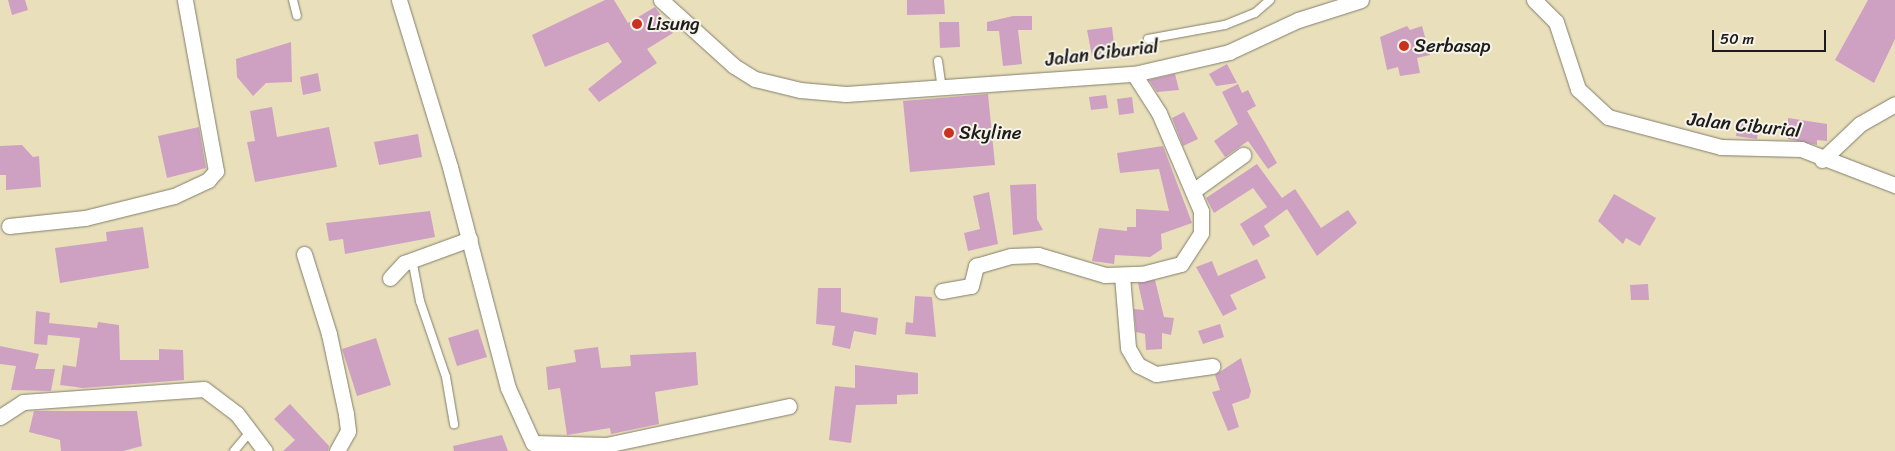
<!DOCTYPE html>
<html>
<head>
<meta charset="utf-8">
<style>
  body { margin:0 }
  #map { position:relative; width:1895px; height:451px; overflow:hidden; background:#e9e0bb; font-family:Sriracha,sans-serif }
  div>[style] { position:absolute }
  .building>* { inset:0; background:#cea0c2 }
  .roads { filter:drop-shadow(0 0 1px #827e6c) drop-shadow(0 0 1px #827e6c) }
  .service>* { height:8px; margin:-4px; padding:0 4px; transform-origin:4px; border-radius:4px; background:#fff }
  .minor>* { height:15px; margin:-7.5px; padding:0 7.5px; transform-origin:7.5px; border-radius:7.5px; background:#fff }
  .dots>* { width:14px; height:14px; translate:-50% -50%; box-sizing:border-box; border:2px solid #f7f3e8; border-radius:50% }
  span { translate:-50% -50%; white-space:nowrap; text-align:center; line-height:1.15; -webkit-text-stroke:4px #f7f3e8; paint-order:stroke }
  .poi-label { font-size:19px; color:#1c1c1c }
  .left { translate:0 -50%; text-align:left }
  .street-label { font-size:19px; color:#1c1c1c }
  .scale { position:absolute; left:1712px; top:30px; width:114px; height:22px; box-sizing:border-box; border:2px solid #1c1c1c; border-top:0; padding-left:6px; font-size:15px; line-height:18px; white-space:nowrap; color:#1c1c1c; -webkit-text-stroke:4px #f7f3e8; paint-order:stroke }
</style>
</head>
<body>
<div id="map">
  <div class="building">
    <div style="clip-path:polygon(8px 0,25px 0,28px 10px,12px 15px)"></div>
    <div style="clip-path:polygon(605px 0,614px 0,628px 23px,655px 7px,673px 33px,647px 49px,657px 63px,599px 102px,588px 89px,622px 62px,608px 42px,545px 67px,532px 35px)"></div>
    <div style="clip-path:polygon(907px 0,944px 0,945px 14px,907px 15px)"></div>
    <div style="clip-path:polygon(1868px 0,1895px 0,1895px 39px,1874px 83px,1835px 60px)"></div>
    <div style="clip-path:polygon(1013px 16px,1032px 16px,1032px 30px,1018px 30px,1022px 64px,1003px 66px,999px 31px,987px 31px,987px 22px)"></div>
    <div style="clip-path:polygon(939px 22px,959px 22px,960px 47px,940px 48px)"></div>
    <div style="clip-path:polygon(1407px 26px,1410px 30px,1422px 26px,1430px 55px,1417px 58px,1420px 73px,1400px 76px,1398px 67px,1387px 70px,1380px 37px)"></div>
    <div style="clip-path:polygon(1112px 27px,1115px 53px,1092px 56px,1087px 30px)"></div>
    <div style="clip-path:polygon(291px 42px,292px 82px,266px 83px,253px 96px,237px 77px,236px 59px)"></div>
    <div style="clip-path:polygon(1227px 64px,1237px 83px,1216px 86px,1209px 74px)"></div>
    <div style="clip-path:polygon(318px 73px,321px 91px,303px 95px,300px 77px)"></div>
    <div style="clip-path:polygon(1175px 74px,1179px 90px,1157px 92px,1149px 80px)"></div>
    <div style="clip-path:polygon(1238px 84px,1242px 93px,1248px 90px,1256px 106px,1247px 111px,1277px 163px,1268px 169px,1248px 141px,1225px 157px,1214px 141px,1238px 124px,1222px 92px)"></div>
    <div style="clip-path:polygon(988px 94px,995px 165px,910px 172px,903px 101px)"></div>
    <div style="clip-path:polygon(1106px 95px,1108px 108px,1091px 110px,1089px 97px)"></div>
    <div style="clip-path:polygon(1132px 97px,1134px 113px,1119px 115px,1117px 99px)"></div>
    <div style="clip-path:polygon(272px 107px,277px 137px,329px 127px,337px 167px,255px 182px,247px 142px,255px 141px,250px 111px)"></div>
    <div style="clip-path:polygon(1184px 112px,1198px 139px,1183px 146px,1172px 118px)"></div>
    <div style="clip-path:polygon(1788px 118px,1827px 124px,1827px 141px,1817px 140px,1817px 145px,1788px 139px)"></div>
    <div style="clip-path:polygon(1738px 121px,1759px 124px,1757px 139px,1736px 136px)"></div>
    <div style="clip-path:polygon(199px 127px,206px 168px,167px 178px,158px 136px)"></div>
    <div style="clip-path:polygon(418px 134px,422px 157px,379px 165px,374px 142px)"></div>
    <div style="clip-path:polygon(22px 145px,33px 157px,39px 156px,41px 187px,6px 190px,6px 175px,0 175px,0 146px)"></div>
    <div style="clip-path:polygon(1163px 146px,1192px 223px,1161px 234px,1162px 249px,1150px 257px,1115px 255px,1114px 264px,1092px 261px,1099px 228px,1127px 231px,1127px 227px,1136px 227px,1136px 209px,1169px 211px,1159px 169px,1120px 173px,1117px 153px)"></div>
    <div style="clip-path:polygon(1257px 164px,1282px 198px,1295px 189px,1321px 228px,1348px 210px,1357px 223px,1317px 256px,1287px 209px,1264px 226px,1270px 236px,1253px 246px,1240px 224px,1267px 207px,1253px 188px,1214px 213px,1206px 198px)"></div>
    <div style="clip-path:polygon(1036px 184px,1037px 219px,1043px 230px,1013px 235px,1010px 185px)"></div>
    <div style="clip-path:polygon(989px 192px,998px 244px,968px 251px,964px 233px,980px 229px,973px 196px)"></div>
    <div style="clip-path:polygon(1614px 194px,1656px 218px,1640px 246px,1626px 238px,1623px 244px,1598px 221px)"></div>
    <div style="clip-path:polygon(430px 211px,435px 237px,345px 254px,343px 239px,329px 241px,326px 223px)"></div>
    <div style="clip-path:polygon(143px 227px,149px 268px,60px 283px,55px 248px,107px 241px,106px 232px)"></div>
    <div style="clip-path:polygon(1257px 259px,1266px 278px,1230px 295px,1237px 309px,1223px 316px,1196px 267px,1212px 261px,1218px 276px)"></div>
    <div style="clip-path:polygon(1155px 280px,1164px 317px,1174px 318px,1171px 335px,1162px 333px,1162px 349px,1146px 350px,1145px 334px,1136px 332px,1134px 309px,1144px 310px,1138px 283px)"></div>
    <div style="clip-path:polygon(1648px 284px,1649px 300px,1631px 300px,1630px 285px)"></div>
    <div style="clip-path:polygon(818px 288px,841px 288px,841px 312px,878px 318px,876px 335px,854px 331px,850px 349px,832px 345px,835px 326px,816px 324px)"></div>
    <div style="clip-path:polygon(915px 296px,932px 297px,936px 337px,905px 334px,906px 322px,913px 323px)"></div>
    <div style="clip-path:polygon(36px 311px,50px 313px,49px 323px,97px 328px,98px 322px,119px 325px,120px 360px,159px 360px,159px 349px,183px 350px,184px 380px,83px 388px,60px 385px,63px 365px,76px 367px,80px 338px,48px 335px,47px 345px,34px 344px)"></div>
    <div style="clip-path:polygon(1220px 324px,1224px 337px,1203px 344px,1198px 331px)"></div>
    <div style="clip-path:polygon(478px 329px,487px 357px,457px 366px,448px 338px)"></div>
    <div style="clip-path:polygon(376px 338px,391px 385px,357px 396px,342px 349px)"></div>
    <div style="clip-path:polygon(0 346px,39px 354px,35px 369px,55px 369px,51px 391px,11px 390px,16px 366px,0 364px)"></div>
    <div style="clip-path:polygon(598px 347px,601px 368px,631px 366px,630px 355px,696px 352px,698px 385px,655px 392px,659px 424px,611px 434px,610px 428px,567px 435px,560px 388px,548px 390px,546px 367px,576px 362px,574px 350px)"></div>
    <div style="clip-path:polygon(1241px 358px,1251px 391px,1249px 398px,1232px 404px,1239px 427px,1228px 431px,1212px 392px,1220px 390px,1215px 375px)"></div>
    <div style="clip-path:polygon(855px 365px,918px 373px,918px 394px,897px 395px,897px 404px,856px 405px,851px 443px,829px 440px,835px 386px,855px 388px)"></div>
    <div style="clip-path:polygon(290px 404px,329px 446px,328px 451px,283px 451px,295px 440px,274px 419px)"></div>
    <div style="clip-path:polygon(34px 411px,137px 411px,142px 446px,123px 451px,61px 451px,60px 440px,29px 432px)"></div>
    <div style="clip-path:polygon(502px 435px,508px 451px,454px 451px,453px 446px)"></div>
  </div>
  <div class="roads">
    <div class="service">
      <div style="left:293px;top:0;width:16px;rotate:76deg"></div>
      <div style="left:1148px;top:39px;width:78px;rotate:-10.3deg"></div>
      <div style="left:1225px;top:25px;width:32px;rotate:-22deg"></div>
      <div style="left:1255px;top:13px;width:20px;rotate:-41deg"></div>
      <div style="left:938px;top:61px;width:29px;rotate:82deg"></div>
      <div style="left:412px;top:259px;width:43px;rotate:79.2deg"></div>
      <div style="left:420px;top:301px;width:80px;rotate:71.1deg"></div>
      <div style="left:446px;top:377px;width:48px;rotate:80.3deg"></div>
      <div style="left:234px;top:451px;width:26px;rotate:-50deg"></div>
    </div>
    <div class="minor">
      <div style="left:399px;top:0;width:175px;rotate:73deg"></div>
      <div style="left:450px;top:167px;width:228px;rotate:75.3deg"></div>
      <div style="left:508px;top:388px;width:60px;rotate:65.6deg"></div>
      <div style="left:533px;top:443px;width:73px;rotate:1.6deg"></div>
      <div style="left:606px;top:445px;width:187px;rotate:-12deg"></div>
      <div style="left:661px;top:0;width:98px;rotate:42.1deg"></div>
      <div style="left:734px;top:66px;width:25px;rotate:32deg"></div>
      <div style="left:755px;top:79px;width:46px;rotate:13.7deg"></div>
      <div style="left:800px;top:90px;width:46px;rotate:5deg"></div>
      <div style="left:846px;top:94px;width:289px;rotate:-4deg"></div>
      <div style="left:1134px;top:74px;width:98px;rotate:-13deg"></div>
      <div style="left:1229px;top:52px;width:76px;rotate:-24.9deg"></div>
      <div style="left:1298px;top:20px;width:66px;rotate:-17.6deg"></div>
      <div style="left:1534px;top:0;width:31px;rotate:45deg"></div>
      <div style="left:1556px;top:22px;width:71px;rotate:71.8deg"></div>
      <div style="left:1578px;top:89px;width:41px;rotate:43deg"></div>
      <div style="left:1608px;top:117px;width:117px;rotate:14.9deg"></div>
      <div style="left:1721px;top:147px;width:80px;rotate:1.4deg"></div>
      <div style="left:1801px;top:149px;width:101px;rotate:21deg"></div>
      <div style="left:1822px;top:160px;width:52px;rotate:-43.5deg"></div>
      <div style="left:1860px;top:124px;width:40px;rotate:-29.7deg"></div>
      <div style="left:1193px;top:191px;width:62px;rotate:-35.8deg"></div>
      <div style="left:9px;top:226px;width:76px;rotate:-6deg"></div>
      <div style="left:85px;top:218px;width:92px;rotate:-13.9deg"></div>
      <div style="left:174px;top:196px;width:38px;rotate:-25deg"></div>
      <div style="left:208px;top:180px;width:12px;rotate:-48deg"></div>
      <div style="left:216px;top:171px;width:174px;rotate:-100.3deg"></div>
      <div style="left:304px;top:254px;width:84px;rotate:72.6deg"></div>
      <div style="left:329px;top:334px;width:82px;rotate:78deg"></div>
      <div style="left:346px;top:414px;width:17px;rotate:83deg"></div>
      <div style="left:348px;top:431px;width:23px;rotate:119deg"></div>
      <div style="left:1122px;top:276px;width:72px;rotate:85.2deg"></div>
      <div style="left:1128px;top:348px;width:20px;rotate:60deg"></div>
      <div style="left:1138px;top:365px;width:20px;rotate:27deg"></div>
      <div style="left:1156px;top:374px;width:57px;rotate:-8.1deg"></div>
      <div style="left:390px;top:278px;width:21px;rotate:-47deg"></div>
      <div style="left:404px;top:263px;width:70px;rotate:-20deg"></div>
      <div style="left:942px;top:291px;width:29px;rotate:-10deg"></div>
      <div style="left:971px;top:286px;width:21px;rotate:-76deg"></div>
      <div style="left:976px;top:266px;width:36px;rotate:-16deg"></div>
      <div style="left:1011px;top:256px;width:27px;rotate:-2deg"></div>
      <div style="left:1038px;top:255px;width:70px;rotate:16.6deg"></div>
      <div style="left:1105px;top:275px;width:37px;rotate:-2deg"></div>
      <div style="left:1142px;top:274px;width:40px;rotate:-14.4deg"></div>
      <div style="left:1181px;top:264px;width:37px;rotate:-57deg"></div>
      <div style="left:1201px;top:233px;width:22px;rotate:-90deg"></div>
      <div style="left:1201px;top:211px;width:107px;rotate:-113.2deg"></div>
      <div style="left:1159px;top:113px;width:46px;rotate:-122.7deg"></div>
      <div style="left:0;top:417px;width:27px;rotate:-33deg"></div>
      <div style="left:23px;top:402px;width:181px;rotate:-4.1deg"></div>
      <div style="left:204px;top:389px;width:41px;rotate:37.1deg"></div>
      <div style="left:237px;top:414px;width:46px;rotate:52.9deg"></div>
    </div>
  </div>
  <div class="dots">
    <div style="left:637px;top:24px;background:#c8321e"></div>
    <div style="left:1404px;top:46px;background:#c8321e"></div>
    <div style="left:949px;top:133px;background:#c8321e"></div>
  </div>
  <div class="poi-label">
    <span class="left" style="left:647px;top:24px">Lisung</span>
    <span class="left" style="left:1414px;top:46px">Serbasap</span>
    <span class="left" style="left:959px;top:133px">Skyline</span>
  </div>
  <div class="street-label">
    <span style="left:1102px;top:53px;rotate:-7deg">Jalan Ciburial</span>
    <span style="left:1744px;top:125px;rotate:6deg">Jalan Ciburial</span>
  </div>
  <div class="scale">50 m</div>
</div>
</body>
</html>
